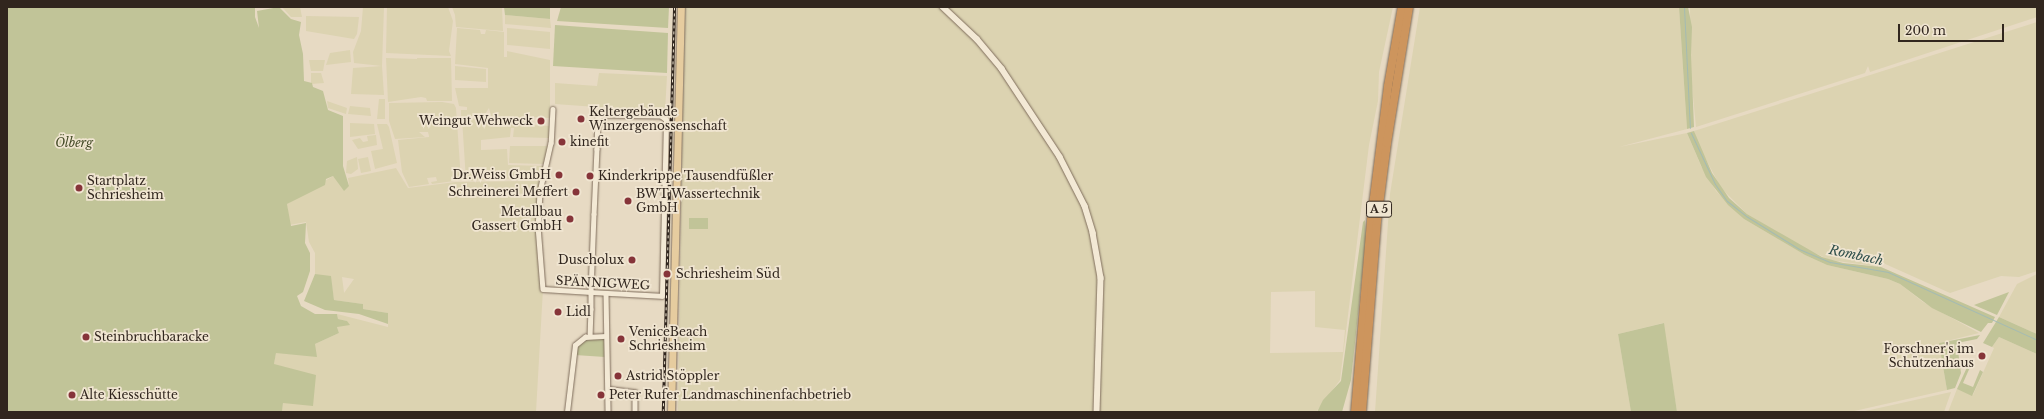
<!DOCTYPE html>
<html>
<head>
<meta charset="utf-8">
<style>
  body { margin:0 }
  #map { position:relative; width:2044px; height:419px; overflow:hidden; background:#e7dac3; font-family:"Libre Baskerville",serif }
  div>[style] { position:absolute }
  .farmland>* { inset:0; background:#dcd3b1 }
  .green>* { inset:0; background:#c1c498 }
  .stream>* { height:1px; margin:-0.5px; padding:0 0.5px; transform-origin:0.5px; border-radius:0.5px; background:#a4bbb3 }
  .roads { filter:drop-shadow(0 0 1px #7f6d5c) drop-shadow(0 0 1px #7f6d5c) }
  .minor>* { height:4.5px; margin:-2.25px; padding:0 2.25px; transform-origin:2.25px; border-radius:2.25px; background:#f3e9d5 }
  .tertiary>* { height:5.5px; margin:-2.75px; padding:0 2.75px; transform-origin:2.75px; border-radius:2.75px; background:#f3e9d5 }
  .primary>* { height:7px; margin:-3.5px; padding:0 3.5px; transform-origin:3.5px; border-radius:3.5px; background:#e6cc9f }
  .motorway>* { height:8px; margin:-4px; padding:0 4px; transform-origin:4px; border-radius:4px; background:#cd955d }
  .rail>* { height:2.5px; margin-top:-1.25px; transform-origin:0; background:repeating-linear-gradient(90deg,#f0e5d1 0 3px,#31261e 0 6px); box-sizing:border-box; border-block:1px solid #31261e }
  .dots>* { width:11px; height:11px; translate:-50% -50%; box-sizing:border-box; border:2px solid #f0e5d1; border-radius:50% }
  span { translate:-50% -50%; white-space:nowrap; text-align:center; line-height:1.15; -webkit-text-stroke:3.5px #f0e5d1; paint-order:stroke }
  .shield-label span { padding:1px 3px; background:#f0e5d1; border:1px solid; border-radius:3px; -webkit-text-stroke-width:0 }
  .shield-label { font-size:11px; color:#31261e; font-weight:700 }
  .poi-label { font-size:12px; color:#31261e }
  .left { translate:0 -50%; text-align:left }
  .right { translate:-100% -50%; text-align:right }
  .park-label { font-size:12px; color:#444b27; font-style:italic }
  .street-label { font-size:12px; color:#31261e }
  .water-label { font-size:13px; color:#2f4f4b; font-style:italic }
  .frame { position:absolute; inset:0; border:8px solid #31261e; pointer-events:none }
  .scale { position:absolute; left:1898px; top:24px; width:106px; height:18px; box-sizing:border-box; border:2px solid #31261e; border-top:0; padding-left:5px; font-size:12px; line-height:14px; white-space:nowrap; color:#31261e; -webkit-text-stroke:3px #f0e5d1; paint-order:stroke }
</style>
</head>
<body>
<div id="map">
  <div class="farmland">
    <div style="clip-path:polygon(282px 7px,300px 7px,302px 17px,291px 17px)"></div>
    <div style="clip-path:polygon(363px 7px,384px 7px,382px 66px,354px 63px,353px 52px,361px 31px)"></div>
    <div style="clip-path:polygon(387px 7px,448px 7px,453px 21px,449px 51px,451px 56px,386px 53px)"></div>
    <div style="clip-path:polygon(452px 7px,502px 7px,503px 31px,456px 27px,455px 15px)"></div>
    <div style="clip-path:polygon(evenodd,682px 7px,1393px 7px,1379px 72px,1378px 101px,1369px 145px,1340px 380px,1316px 412px,678px 412px,682px 145px,680px 54px,682px 7px,1315px 291px,1315px 327px,1345px 330px,1343px 352px,1270px 353px,1271px 292px,1315px 291px)"></div>
    <div style="clip-path:polygon(1420px 7px,1679px 7px,1687px 129px,1619px 147px,1687px 133px,1701px 166px,1716px 191px,1744px 219px,1805px 255px,1827px 265px,1888px 279px,1900px 284px,1923px 302px,1979px 333px,1939px 343px,1947px 390px,1850px 412px,1677px 412px,1663px 323px,1618px 334px,1631px 412px,1375px 412px,1390px 194px)"></div>
    <div style="clip-path:polygon(1690px 7px,2037px 7px,2037px 17px,1870px 72px,1868px 66px,1865px 73px,1696px 127px,1691px 76px)"></div>
    <div style="clip-path:polygon(505px 15px,550px 19px,551px 28px,505px 24px)"></div>
    <div style="clip-path:polygon(306px 16px,359px 17px,357px 34px,354px 39px,306px 31px)"></div>
    <div style="clip-path:polygon(2037px 22px,2037px 271px,2019px 277px,2001px 276px,1950px 293px,1883px 263px,1880px 264px,1881px 267px,1830px 260px,1802px 247px,1747px 214px,1721px 188px,1699px 146px,1694px 131px)"></div>
    <div style="clip-path:polygon(457px 28px,480px 30px,481px 34px,485px 34px,486px 30px,504px 32px,504px 57px,507px 57px,507px 51px,550px 60px,550px 118px,531px 117px,531px 125px,551px 126px,550px 138px,513px 137px,514px 128px,511px 128px,510px 137px,481px 140px,481px 150px,507px 149px,508px 165px,544px 166px,539px 177px,466px 181px,462px 118px,492px 120px,489px 108px,483px 117px,461px 117px,461px 110px,467px 110px,467px 107px,459px 106px,455px 88px,488px 88px,488px 68px,455px 64px)"></div>
    <div style="clip-path:polygon(507px 28px,550px 32px,550px 49px,507px 45px)"></div>
    <div style="clip-path:polygon(350px 50px,351px 62px,326px 65px,330px 53px)"></div>
    <div style="clip-path:polygon(386px 58px,417px 59px,417px 64px,417px 58px,451px 58px,452px 101px,427px 101px,426px 98px,421px 97px,388px 102px)"></div>
    <div style="clip-path:polygon(309px 60px,325px 60px,323px 71px,311px 71px)"></div>
    <div style="clip-path:polygon(382px 66px,384px 95px,351px 94px,353px 68px)"></div>
    <div style="clip-path:polygon(455px 66px,486px 69px,486px 82px,455px 80px)"></div>
    <div style="clip-path:polygon(311px 73px,321px 73px,324px 83px,311px 84px)"></div>
    <div style="clip-path:polygon(599px 73px,667px 76px,665px 112px,555px 104px,555px 83px,597px 86px)"></div>
    <div style="clip-path:polygon(379px 99px,385px 99px,385px 119px,377px 119px)"></div>
    <div style="clip-path:polygon(327px 101px,347px 108px,346px 114px,328px 108px)"></div>
    <div style="clip-path:polygon(442px 102px,454px 104px,456px 108px,461px 180px,432px 184px,431px 182px,437px 181px,436px 177px,427px 178px,429px 184px,409px 187px,402px 172px,398px 140px,429px 137px,429px 136px,428px 132px,419px 132px,425px 137px,395px 139px,389px 121px,389px 103px)"></div>
    <div style="clip-path:polygon(350px 106px,370px 108px,371px 116px,348px 114px)"></div>
    <div style="clip-path:polygon(350px 123px,374px 124px,375px 134px,350px 137px)"></div>
    <div style="clip-path:polygon(377px 124px,387px 124px,389px 127px,397px 163px,375px 169px,371px 151px,383px 149px)"></div>
    <div style="clip-path:polygon(376px 135px,377px 145px,358px 149px,352px 140px,360px 138px,363px 142px,368px 141px,367px 136px)"></div>
    <div style="clip-path:polygon(510px 146px,548px 146px,544px 164px,509px 163px)"></div>
    <div style="clip-path:polygon(357px 157px,358px 169px,351px 174px,346px 173px,347px 161px)"></div>
    <div style="clip-path:polygon(368px 157px,371px 171px,361px 173px,358px 159px)"></div>
    <div style="clip-path:polygon(evenodd,396px 168px,408px 188px,456px 182px,539px 181px,536px 226px,543px 289px,536px 412px,282px 412px,283px 403px,274px 364px,276px 352px,315px 344px,339px 333px,337px 327px,347px 321px,338px 319px,337px 314px,388px 327px,388px 313px,363px 309px,363px 304px,334px 300px,331px 280px,315px 274px,315px 253px,309px 242px,306px 222px,289px 225px,287px 204px,333px 176px,349px 186px,348px 178px,396px 168px,342px 277px,354px 279px,344px 293px,344px 292px,342px 277px)"></div>
    <div style="clip-path:polygon(2037px 274px,2037px 334px,1999px 317px,2017px 284px)"></div>
    <div style="clip-path:polygon(1999px 337px,2037px 354px,2037px 412px,1948px 412px,1957px 389px,1973px 395px,1994px 348px,1992px 347px)"></div>
    <div style="clip-path:polygon(1951px 392px,1944px 412px,1861px 412px)"></div>
  </div>
  <div class="green">
    <div style="clip-path:polygon(7px 7px,255px 7px,255px 17px,259px 28px,257px 11px,279px 7px,291px 19px,301px 22px,299px 35px,303px 54px,304px 81px,312px 83px,313px 87px,323px 91px,328px 110px,343px 116px,343px 166px,349px 186px,344px 191px,333px 176px,326px 179px,325px 185px,287px 204px,291px 226px,306px 223px,305px 243px,310px 253px,310px 271px,303px 292px,297px 296px,301px 306px,315px 314px,337px 314px,338px 319px,347px 321px,350px 325px,337px 327px,339px 333px,315px 344px,317px 357px,276px 353px,274px 364px,316px 375px,313px 406px,283px 403px,282px 412px,7px 412px)"></div>
    <div style="clip-path:polygon(504px 7px,550px 7px,550px 19px,505px 15px)"></div>
    <div style="clip-path:polygon(561px 7px,669px 7px,668px 28px,557px 21px)"></div>
    <div style="clip-path:polygon(1679px 7px,1688px 7px,1692px 27px,1691px 55px,1694px 127px,1687px 129px)"></div>
    <div style="clip-path:polygon(555px 25px,668px 33px,667px 73px,553px 66px)"></div>
    <div style="clip-path:polygon(1694px 131px,1712px 173px,1729px 198px,1747px 214px,1822px 257px,1843px 263px,1881px 267px,1995px 317px,1992px 323px,1988px 323px,1981px 332px,1932px 308px,1900px 284px,1888px 279px,1827px 265px,1805px 255px,1744px 219px,1728px 205px,1706px 177px,1687px 133px)"></div>
    <div style="clip-path:polygon(689px 218px,708px 218px,708px 229px,689px 229px)"></div>
    <div style="clip-path:polygon(1365px 220px,1366px 239px,1351px 380px,1342px 412px,1317px 412px,1323px 400px,1341px 381px,1363px 222px)"></div>
    <div style="clip-path:polygon(315px 274px,331px 276px,334px 300px,363px 304px,363px 309px,388px 313px,388px 324px,359px 314px,325px 310px,304px 301px)"></div>
    <div style="clip-path:polygon(2009px 292px,1997px 315px,1974px 305px)"></div>
    <div style="clip-path:polygon(1999px 317px,2037px 334px,2037px 354px,1999px 337px,1992px 347px,1983px 343px)"></div>
    <div style="clip-path:polygon(1664px 323px,1677px 412px,1631px 412px,1618px 334px)"></div>
    <div style="clip-path:polygon(1980px 335px,1977px 339px,1957px 343px,1961px 373px,1955px 388px,1947px 390px,1939px 343px)"></div>
    <div style="clip-path:polygon(589px 338px,604px 338px,605px 357px,575px 355px,579px 344px)"></div>
    <div style="clip-path:polygon(1969px 363px,1971px 365px,1963px 383px,1973px 387px,1980px 370px,1983px 372px,1972px 396px,1957px 389px)"></div>
  </div>
  <div class="stream">
    <div style="left:1684px;top:7px;width:121px;rotate:87.2deg"></div>
    <div style="left:1691px;top:133px;width:56px;rotate:64.8deg"></div>
    <div style="left:1715px;top:184px;width:21px;rotate:55deg"></div>
    <div style="left:1727px;top:201px;width:24px;rotate:38deg"></div>
    <div style="left:1746px;top:216px;width:62px;rotate:31.9deg"></div>
    <div style="left:1799px;top:249px;width:34px;rotate:23deg"></div>
    <div style="left:1830px;top:262px;width:59px;rotate:9.8deg"></div>
    <div style="left:1888px;top:272px;width:164px;rotate:24.5deg"></div>
  </div>
  <div class="roads">
    <div class="minor">
      <div style="left:553px;top:109px;width:34px;rotate:93deg"></div>
      <div style="left:551px;top:143px;width:50px;rotate:102.7deg"></div>
      <div style="left:540px;top:192px;width:34px;rotate:93deg"></div>
      <div style="left:538px;top:226px;width:63px;rotate:85.5deg"></div>
      <div style="left:543px;top:289px;width:48px;rotate:3.6deg"></div>
      <div style="left:591px;top:292px;width:71px;rotate:3.2deg"></div>
      <div style="left:662px;top:296px;width:176px;rotate:-88.7deg"></div>
      <div style="left:666px;top:120px;width:6px;rotate:-141deg"></div>
      <div style="left:661px;top:116px;width:58px;rotate:-179deg"></div>
      <div style="left:603px;top:115px;width:5px;rotate:158deg"></div>
      <div style="left:598px;top:117px;width:2px;rotate:90deg"></div>
      <div style="left:598px;top:119px;width:30px;rotate:92deg"></div>
      <div style="left:597px;top:149px;width:65px;rotate:92.6deg"></div>
      <div style="left:594px;top:214px;width:78px;rotate:92.2deg"></div>
      <div style="left:591px;top:292px;width:17px;rotate:90deg"></div>
      <div style="left:591px;top:309px;width:27px;rotate:92deg"></div>
      <div style="left:606px;top:293px;width:119px;rotate:89deg"></div>
      <div style="left:609px;top:389px;width:26px;rotate:7deg"></div>
      <div style="left:635px;top:392px;width:20px;rotate:90deg"></div>
      <div style="left:567px;top:412px;width:67px;rotate:-83.2deg"></div>
      <div style="left:575px;top:345px;width:13px;rotate:-39deg"></div>
      <div style="left:585px;top:337px;width:21px;rotate:-3deg"></div>
    </div>
    <div class="tertiary">
      <div style="left:943px;top:7px;width:47px;rotate:43.3deg"></div>
      <div style="left:977px;top:39px;width:39px;rotate:50deg"></div>
      <div style="left:1002px;top:69px;width:105px;rotate:56.6deg"></div>
      <div style="left:1060px;top:157px;width:55px;rotate:63deg"></div>
      <div style="left:1085px;top:206px;width:28px;rotate:73deg"></div>
      <div style="left:1093px;top:233px;width:46px;rotate:79.9deg"></div>
      <div style="left:1101px;top:278px;width:134px;rotate:91.7deg"></div>
    </div>
    <div class="primary">
      <div style="left:671px;top:412px;width:405px;rotate:-88.6deg"></div>
    </div>
    <div class="motorway">
      <div style="left:1355px;top:412px;width:192px;rotate:-85.2deg"></div>
      <div style="left:1371px;top:221px;width:136px;rotate:-82.8deg"></div>
      <div style="left:1388px;top:86px;width:80px;rotate:-80deg"></div>
      <div style="left:1362px;top:412px;width:192px;rotate:-85.5deg"></div>
      <div style="left:1377px;top:221px;width:79px;rotate:-82.7deg"></div>
      <div style="left:1387px;top:143px;width:138px;rotate:-80.8deg"></div>
    </div>
  </div>
  <div class="rail">
    <div style="left:663px;top:412px;width:405px;rotate:-88.4deg"></div>
  </div>
  <div class="dots">
    <div style="left:581px;top:119px;background:#863439"></div>
    <div style="left:541px;top:121px;background:#863439"></div>
    <div style="left:562px;top:142px;background:#863439"></div>
    <div style="left:559px;top:175px;background:#863439"></div>
    <div style="left:590px;top:176px;background:#863439"></div>
    <div style="left:79px;top:188px;background:#863439"></div>
    <div style="left:576px;top:192px;background:#863439"></div>
    <div style="left:628px;top:201px;background:#863439"></div>
    <div style="left:570px;top:219px;background:#863439"></div>
    <div style="left:632px;top:260px;background:#863439"></div>
    <div style="left:667px;top:274px;background:#863439"></div>
    <div style="left:558px;top:312px;background:#863439"></div>
    <div style="left:86px;top:337px;background:#863439"></div>
    <div style="left:621px;top:339px;background:#863439"></div>
    <div style="left:1982px;top:356px;background:#863439"></div>
    <div style="left:618px;top:376px;background:#863439"></div>
    <div style="left:72px;top:395px;background:#863439"></div>
    <div style="left:601px;top:395px;background:#863439"></div>
  </div>
  <div class="shield-label">
    <span style="left:1379px;top:209px">A 5</span>
  </div>
  <div class="poi-label">
    <span class="left" style="left:589px;top:119px">Keltergebäude<br>Winzergenossenschaft</span>
    <span class="right" style="left:533px;top:121px">Weingut Wehweck</span>
    <span class="left" style="left:570px;top:142px">kinefit</span>
    <span class="right" style="left:551px;top:175px">Dr.Weiss GmbH</span>
    <span class="left" style="left:598px;top:176px">Kinderkrippe Tausendfüßler</span>
    <span class="left" style="left:87px;top:188px">Startplatz<br>Schriesheim</span>
    <span class="right" style="left:568px;top:192px">Schreinerei Meffert</span>
    <span class="left" style="left:636px;top:201px">BWT Wassertechnik<br>GmbH</span>
    <span class="right" style="left:562px;top:219px">Metallbau<br>Gassert GmbH</span>
    <span class="right" style="left:624px;top:260px">Duscholux</span>
    <span class="left" style="left:676px;top:274px">Schriesheim Süd</span>
    <span class="left" style="left:566px;top:312px">Lidl</span>
    <span class="left" style="left:629px;top:339px">VeniceBeach<br>Schriesheim</span>
    <span class="left" style="left:94px;top:337px">Steinbruchbaracke</span>
    <span class="right" style="left:1974px;top:356px">Forschner's im<br>Schützenhaus</span>
    <span class="left" style="left:626px;top:376px">Astrid Stöppler</span>
    <span class="left" style="left:80px;top:395px">Alte Kiesschütte</span>
    <span class="left" style="left:609px;top:395px">Peter Rufer Landmaschinenfachbetrieb</span>
  </div>
  <div class="park-label">
    <span style="left:74px;top:143px">Ölberg</span>
  </div>
  <div class="street-label">
    <span style="left:603px;top:283px;rotate:3deg">SPÄNNIGWEG</span>
  </div>
  <div class="water-label">
    <span style="left:1856px;top:256px;rotate:12deg">Rombach</span>
  </div>
  <div class="frame"></div>
  <div class="scale">200 m</div>
</div>
</body>
</html>
